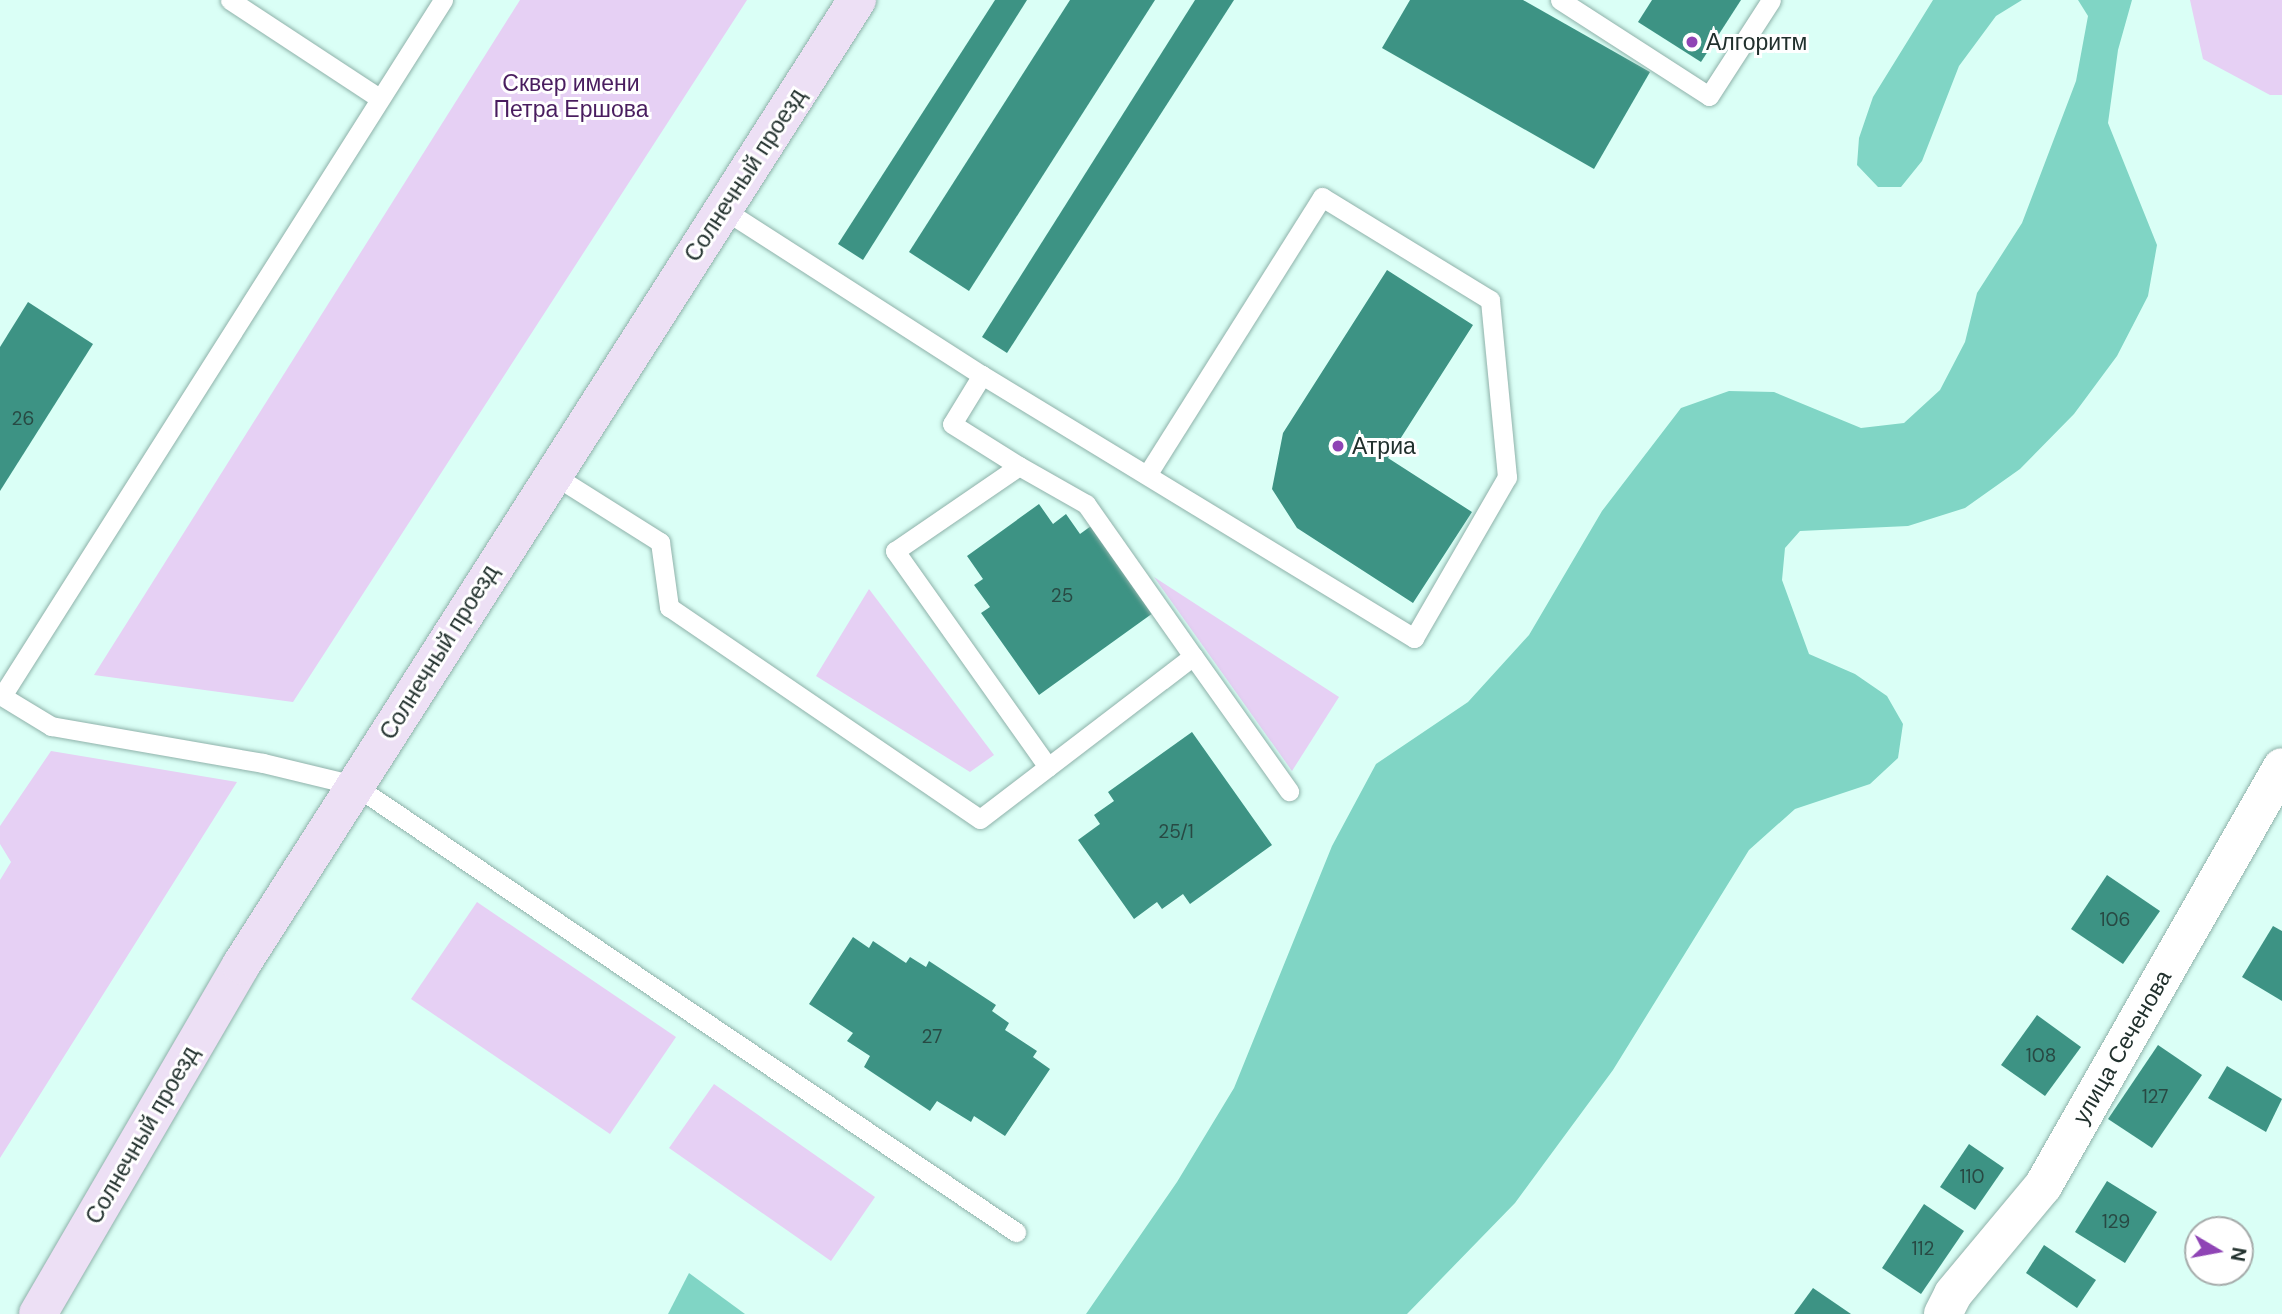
<!DOCTYPE html>
<html>
<head>
<meta charset="utf-8">
<style>
  body { margin:0 }
  #map { position:relative; width:2282px; height:1314px; overflow:hidden; background:#dafff6; font-family:"DM Sans",sans-serif }
  div>[style] { position:absolute }
  .green>* { inset:0; background:#e6d0f4 }
  .water>* { inset:0; background:#80d5c5 }
  .building>* { inset:0; background:#3d9384 }
  .roads { filter:drop-shadow(0 0 2px #8fb2aa) drop-shadow(0 0 2px #8fb2aa) }
  .lane>* { height:19px; margin:-9.5px; padding:0 9.5px; transform-origin:9.5px; border-radius:9.5px; background:#fff }
  .street>* { height:38px; margin:-19px; padding:0 19px; transform-origin:19px; border-radius:19px; background:#fff }
  .secondary>* { height:38px; margin:-19px; padding:0 19px; transform-origin:19px; border-radius:19px; background:#ede0f5 }
  .dots>* { width:19px; height:19px; translate:-50% -50%; box-sizing:border-box; border:4px solid #fff; border-radius:50% }
  span { translate:-50% -50%; white-space:nowrap; text-align:center; line-height:1.15; -webkit-text-stroke:6px #fff; paint-order:stroke }
  .number-label { font-size:19px; color:#284943 }
  .number-label span { -webkit-text-stroke-width:0 }
  .poi-label { font-size:23px; color:#21302d }
  .left { translate:0 -50%; text-align:left }
  .park-label { font-size:23px; color:#491d5f }
  .street-label { font-size:23px; color:#21302d }
  .north { position:absolute; left:2184px; top:1216px; width:70px; height:70px; box-sizing:border-box; background:#fff; border:2px solid #a6acab; border-radius:50%; rotate:100deg; font-size:19px; font-weight:700; line-height:28px; text-align:center; color:#21302d }
  .north::after { content:''; display:block; margin:auto; width:24px; height:32px; background:#8f44b5; clip-path:polygon(50% 0,100% 100%,50% 72%,0 100%) }
</style>
</head>
<body>
<div id="map">
  <div class="green">
    <div style="clip-path:polygon(520px 0,747px 0,293px 702px,94px 675px)"></div>
    <div style="clip-path:polygon(2190px 0,2282px 0,2282px 95px,2270px 95px,2203px 59px)"></div>
    <div style="clip-path:polygon(1154px 577px,1339px 697px,1292px 771px)"></div>
    <div style="clip-path:polygon(869px 589px,994px 755px,970px 772px,816px 676px)"></div>
    <div style="clip-path:polygon(51px 751px,237px 782px,0 1158px,0 880px,11px 862px,0 844px,0 826px)"></div>
    <div style="clip-path:polygon(477px 902px,676px 1037px,610px 1134px,411px 999px)"></div>
    <div style="clip-path:polygon(714px 1084px,875px 1197px,831px 1261px,669px 1148px)"></div>
  </div>
  <div class="water">
    <div style="clip-path:polygon(1933px 0,2022px 0,1996px 16px,1959px 66px,1922px 161px,1901px 187px,1878px 187px,1857px 165px,1859px 138px,1873px 97px)"></div>
    <div style="clip-path:polygon(2078px 0,2132px 0,2118px 50px,2108px 123px,2157px 245px,2148px 296px,2117px 356px,2074px 414px,2020px 469px,1965px 508px,1908px 526px,1800px 531px,1785px 548px,1782px 580px,1809px 654px,1855px 674px,1887px 696px,1903px 724px,1898px 758px,1870px 784px,1795px 809px,1749px 850px,1613px 1070px,1515px 1203px,1407px 1314px,1086px 1314px,1177px 1182px,1234px 1088px,1332px 846px,1376px 764px,1468px 702px,1529px 635px,1602px 511px,1681px 408px,1729px 391px,1774px 392px,1861px 428px,1904px 423px,1940px 390px,1965px 342px,1977px 293px,2022px 223px,2076px 81px,2088px 16px)"></div>
    <div style="clip-path:polygon(689px 1273px,745px 1314px,668px 1314px)"></div>
  </div>
  <div class="building">
    <div style="clip-path:polygon(995px 0,1027px 0,863px 260px,838px 244px)"></div>
    <div style="clip-path:polygon(1070px 0,1155px 0,969px 291px,909px 252px)"></div>
    <div style="clip-path:polygon(1195px 0,1234px 0,1007px 353px,982px 337px)"></div>
    <div style="clip-path:polygon(1410px 0,1523px 0,1650px 72px,1594px 169px,1382px 48px)"></div>
    <div style="clip-path:polygon(1652px 0,1741px 0,1701px 62px,1638px 22px)"></div>
    <div style="clip-path:polygon(1387px 270px,1473px 325px,1388px 458px,1472px 512px,1413px 603px,1297px 528px,1272px 489px,1283px 433px)"></div>
    <div style="clip-path:polygon(28px 302px,93px 344px,0 491px,0 347px)"></div>
    <div style="clip-path:polygon(1039px 504px,1053px 524px,1066px 514px,1080px 534px,1091px 526px,1153px 613px,1039px 695px,981px 613px,990px 607px,974px 585px,983px 579px,967px 556px)"></div>
    <div style="clip-path:polygon(1192px 732px,1272px 845px,1190px 904px,1183px 894px,1162px 909px,1157px 902px,1134px 919px,1078px 840px,1100px 824px,1094px 815px,1114px 801px,1108px 792px)"></div>
    <div style="clip-path:polygon(2107px 875px,2160px 911px,2123px 964px,2071px 929px)"></div>
    <div style="clip-path:polygon(2273px 926px,2282px 931px,2282px 1001px,2242px 977px)"></div>
    <div style="clip-path:polygon(853px 937px,869px 948px,873px 941px,906px 963px,910px 957px,926px 967px,929px 961px,996px 1005px,992px 1011px,1009px 1023px,1005px 1030px,1037px 1051px,1033px 1057px,1050px 1069px,1005px 1136px,974px 1116px,971px 1122px,937px 1101px,930px 1111px,864px 1067px,870px 1056px,847px 1041px,853px 1033px,809px 1004px)"></div>
    <div style="clip-path:polygon(2037px 1015px,2081px 1047px,2045px 1096px,2001px 1065px)"></div>
    <div style="clip-path:polygon(2158px 1045px,2202px 1075px,2152px 1148px,2108px 1119px)"></div>
    <div style="clip-path:polygon(2227px 1066px,2282px 1099px,2266px 1132px,2208px 1098px)"></div>
    <div style="clip-path:polygon(1969px 1144px,2004px 1168px,1975px 1210px,1940px 1187px)"></div>
    <div style="clip-path:polygon(2107px 1181px,2157px 1212px,2125px 1263px,2075px 1232px)"></div>
    <div style="clip-path:polygon(1924px 1204px,1964px 1231px,1921px 1294px,1882px 1268px)"></div>
    <div style="clip-path:polygon(2044px 1245px,2096px 1280px,2077px 1308px,2026px 1273px)"></div>
    <div style="clip-path:polygon(1813px 1288px,1851px 1314px,1794px 1314px)"></div>
  </div>
  <div class="roads">
    <div class="lane">
      <div style="left:230px;top:0;width:178px;rotate:33.3deg"></div>
      <div style="left:1560px;top:0;width:177px;rotate:32.8deg"></div>
      <div style="left:1709px;top:96px;width:114px;rotate:-57.1deg"></div>
      <div style="left:723px;top:209px;width:308px;rotate:32.7deg"></div>
      <div style="left:982px;top:375px;width:57px;rotate:121.5deg"></div>
      <div style="left:952px;top:424px;width:79px;rotate:32.1deg"></div>
      <div style="left:982px;top:375px;width:506px;rotate:31.33deg"></div>
      <div style="left:1414px;top:638px;width:186px;rotate:-60deg"></div>
      <div style="left:1507px;top:477px;width:178px;rotate:-95.5deg"></div>
      <div style="left:1490px;top:300px;width:197px;rotate:-148.5deg"></div>
      <div style="left:1322px;top:197px;width:328px;rotate:122.2deg"></div>
      <div style="left:552px;top:474px;width:128px;rotate:32.2deg"></div>
      <div style="left:660px;top:542px;width:66px;rotate:82.1deg"></div>
      <div style="left:669px;top:607px;width:376px;rotate:34.3deg"></div>
      <div style="left:980px;top:819px;width:268px;rotate:-37.4deg"></div>
      <div style="left:1193px;top:656px;width:166px;rotate:54.6deg"></div>
      <div style="left:0;top:695px;width:60px;rotate:31.3deg"></div>
      <div style="left:51px;top:726px;width:215px;rotate:9.9deg"></div>
      <div style="left:263px;top:763px;width:94px;rotate:13.6deg"></div>
      <div style="left:354px;top:785px;width:799px;rotate:34.03deg"></div>
      <div style="left:2px;top:696px;width:824px;rotate:-57.64deg"></div>
      <div style="left:1048px;top:767px;width:265px;rotate:-125.3deg"></div>
      <div style="left:895px;top:551px;width:150px;rotate:-34.4deg"></div>
      <div style="left:1019px;top:466px;width:77px;rotate:29.6deg"></div>
      <div style="left:1086px;top:504px;width:186px;rotate:54.9deg"></div>
    </div>
    <div class="street">
      <div style="left:1943px;top:1314px;width:22px;rotate:-63deg"></div>
      <div style="left:1953px;top:1294px;width:141px;rotate:-50.2deg"></div>
      <div style="left:2043px;top:1186px;width:482px;rotate:-60.3deg"></div>
    </div>
    <div class="secondary">
      <div style="left:38px;top:1314px;width:404px;rotate:-59.8deg"></div>
      <div style="left:241px;top:965px;width:1145px;rotate:-57.45deg"></div>
    </div>
  </div>
  <div class="dots">
    <div style="left:1692px;top:42px;background:#8f44b5"></div>
    <div style="left:1338px;top:446px;background:#8f44b5"></div>
  </div>
  <div class="number-label">
    <span style="left:23px;top:419px">26</span>
    <span style="left:1062px;top:596px">25</span>
    <span style="left:1176px;top:832px">25/1</span>
    <span style="left:2115px;top:920px">106</span>
    <span style="left:932px;top:1037px">27</span>
    <span style="left:2041px;top:1056px">108</span>
    <span style="left:2155px;top:1097px">127</span>
    <span style="left:1972px;top:1177px">110</span>
    <span style="left:2116px;top:1222px">129</span>
    <span style="left:1923px;top:1249px">112</span>
  </div>
  <div class="poi-label">
    <span class="left" style="left:1706px;top:42px">Алгоритм</span>
    <span class="left" style="left:1352px;top:446px">Атриа</span>
  </div>
  <div class="park-label">
    <span style="left:571px;top:96px">Сквер имени<br>Петра Ершова</span>
  </div>
  <div class="street-label">
    <span style="left:745px;top:175px;rotate:-57deg">Солнечный проезд</span>
    <span style="left:439px;top:652px;rotate:-58deg">Солнечный проезд</span>
    <span style="left:2122px;top:1047px;rotate:-60deg">улица Сеченова</span>
    <span style="left:142px;top:1135px;rotate:-60deg">Солнечный проезд</span>
  </div>
  <div class="north">N</div>
</div>
</body>
</html>
